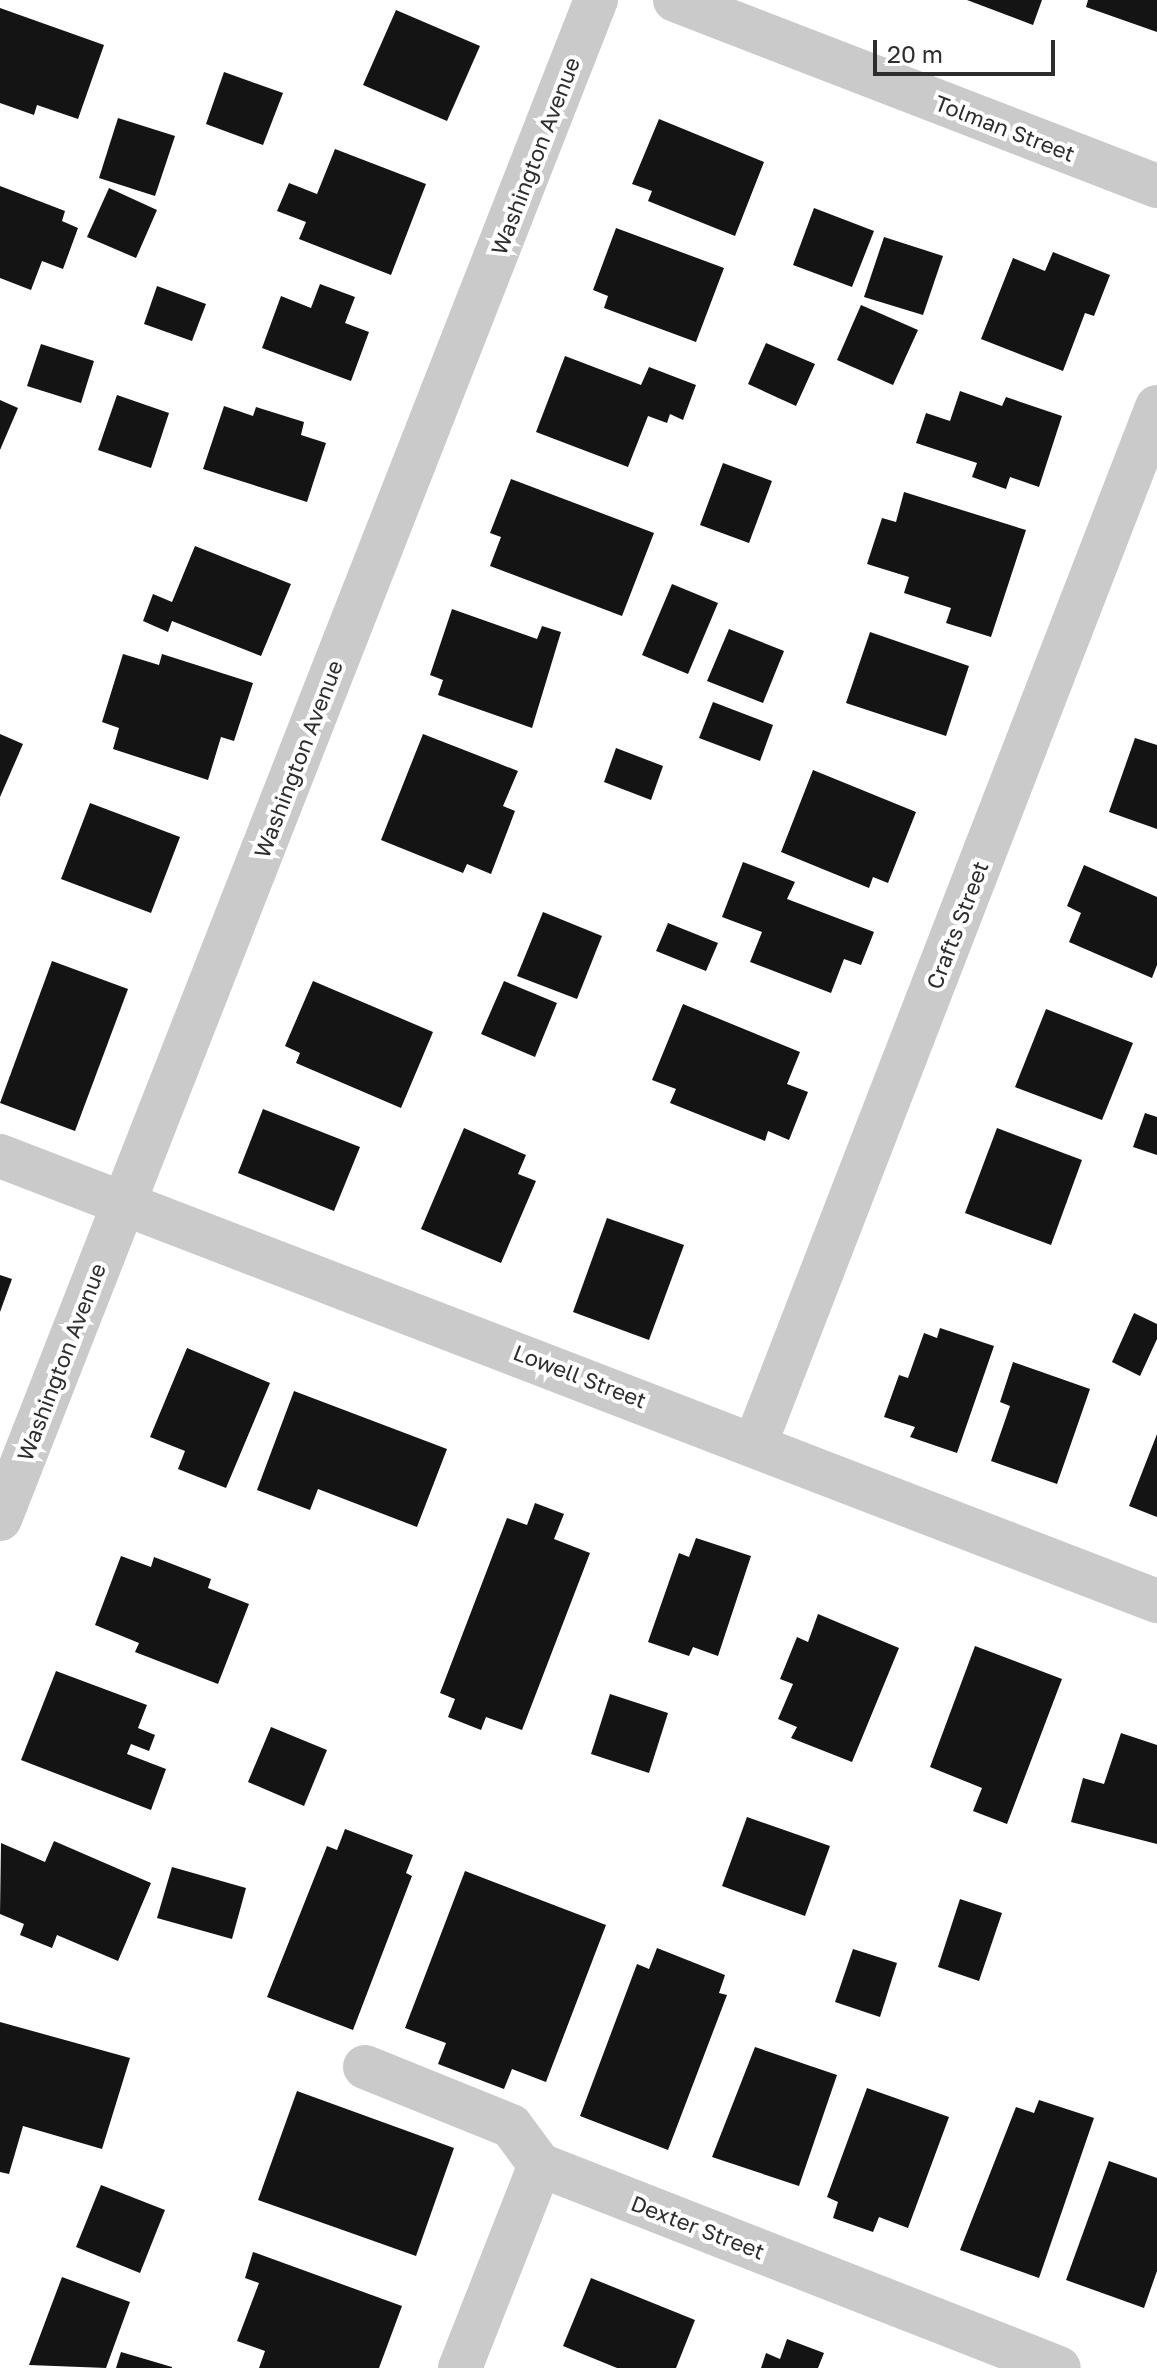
<!DOCTYPE html>
<html>
<head>
<meta charset="utf-8">
<style>
  body { margin:0 }
  #map { position:relative; width:1157px; height:2368px; overflow:hidden; background:#fff; font-family:"Golos Text",sans-serif }
  div>[style] { position:absolute }
  .building>* { inset:0; background:#141414 }
  .minor>* { height:44px; margin:-22px; padding:0 22px; transform-origin:22px; border-radius:22px; background:#cacaca }
  .tertiary>* { height:44px; margin:-22px; padding:0 22px; transform-origin:22px; border-radius:22px; background:#cacaca }
  span { translate:-50% -50%; white-space:nowrap; text-align:center; line-height:1.15; -webkit-text-stroke:8px #fff; paint-order:stroke }
  .street-label { font-size:22px; color:#2d2d2d }
  .scale { position:absolute; left:873px; top:40px; width:182px; height:36px; box-sizing:border-box; border:4px solid #2d2d2d; border-top:0; padding-left:10px; font-size:24px; line-height:28px; white-space:nowrap; color:#2d2d2d; -webkit-text-stroke:6px #fff; paint-order:stroke }
</style>
</head>
<body>
<div id="map">
  <div class="building">
    <div style="clip-path:polygon(967px 0,1042px 0,1033px 25px)"></div>
    <div style="clip-path:polygon(1088px 0,1157px 0,1157px 32px,1086px 7px)"></div>
    <div style="clip-path:polygon(0 8px,104px 45px,78px 119px,37px 105px,34px 115px,0 103px)"></div>
    <div style="clip-path:polygon(396px 10px,480px 46px,447px 121px,363px 85px)"></div>
    <div style="clip-path:polygon(224px 72px,283px 93px,263px 145px,206px 124px)"></div>
    <div style="clip-path:polygon(118px 118px,175px 136px,155px 196px,99px 178px)"></div>
    <div style="clip-path:polygon(659px 119px,764px 162px,735px 236px,648px 201px,652px 191px,632px 184px)"></div>
    <div style="clip-path:polygon(335px 149px,426px 184px,391px 275px,299px 239px,306px 222px,277px 211px,289px 183px,317px 194px)"></div>
    <div style="clip-path:polygon(0 186px,65px 211px,62px 221px,78px 228px,63px 269px,42px 261px,31px 290px,0 278px)"></div>
    <div style="clip-path:polygon(109px 188px,157px 210px,136px 258px,87px 237px)"></div>
    <div style="clip-path:polygon(814px 208px,874px 231px,852px 287px,793px 265px)"></div>
    <div style="clip-path:polygon(616px 228px,724px 268px,696px 342px,604px 308px,608px 296px,593px 290px)"></div>
    <div style="clip-path:polygon(884px 237px,943px 256px,923px 315px,864px 297px)"></div>
    <div style="clip-path:polygon(1053px 252px,1110px 275px,1094px 316px,1085px 313px,1063px 371px,981px 339px,1013px 258px,1045px 271px)"></div>
    <div style="clip-path:polygon(320px 284px,355px 297px,345px 323px,369px 332px,351px 381px,262px 348px,281px 296px,311px 308px)"></div>
    <div style="clip-path:polygon(157px 286px,206px 304px,192px 341px,144px 324px)"></div>
    <div style="clip-path:polygon(861px 305px,918px 330px,893px 385px,837px 360px)"></div>
    <div style="clip-path:polygon(766px 343px,815px 364px,796px 406px,748px 384px)"></div>
    <div style="clip-path:polygon(41px 344px,94px 361px,81px 403px,27px 386px)"></div>
    <div style="clip-path:polygon(565px 356px,641px 385px,649px 367px,696px 385px,683px 420px,670px 414px,667px 423px,648px 416px,628px 467px,536px 432px)"></div>
    <div style="clip-path:polygon(960px 391px,1002px 406px,1006px 397px,1062px 416px,1039px 487px,1010px 477px,1006px 489px,972px 477px,977px 463px,916px 443px,926px 413px,950px 421px)"></div>
    <div style="clip-path:polygon(117px 395px,169px 413px,151px 468px,98px 450px)"></div>
    <div style="clip-path:polygon(0 400px,18px 408px,0 450px)"></div>
    <div style="clip-path:polygon(224px 406px,253px 416px,256px 407px,304px 422px,301px 435px,326px 443px,307px 502px,203px 469px)"></div>
    <div style="clip-path:polygon(723px 463px,772px 481px,749px 543px,700px 525px)"></div>
    <div style="clip-path:polygon(511px 479px,654px 533px,622px 616px,490px 566px,501px 537px,490px 533px)"></div>
    <div style="clip-path:polygon(904px 492px,1026px 530px,991px 637px,946px 623px,951px 608px,904px 593px,909px 577px,867px 564px,882px 518px,896px 522px)"></div>
    <div style="clip-path:polygon(195px 546px,291px 584px,261px 656px,172px 621px,168px 632px,143px 621px,153px 594px,172px 602px)"></div>
    <div style="clip-path:polygon(672px 584px,718px 603px,688px 674px,642px 655px)"></div>
    <div style="clip-path:polygon(452px 609px,537px 639px,542px 626px,561px 632px,532px 728px,438px 695px,443px 680px,430px 675px)"></div>
    <div style="clip-path:polygon(729px 629px,784px 651px,763px 703px,707px 681px)"></div>
    <div style="clip-path:polygon(870px 632px,969px 666px,946px 736px,846px 703px)"></div>
    <div style="clip-path:polygon(123px 654px,159px 665px,162px 654px,253px 683px,234px 741px,221px 737px,208px 780px,113px 749px,119px 728px,102px 722px)"></div>
    <div style="clip-path:polygon(713px 702px,773px 725px,760px 761px,699px 738px)"></div>
    <div style="clip-path:polygon(0 734px,23px 744px,0 797px)"></div>
    <div style="clip-path:polygon(423px 734px,518px 771px,503px 806px,515px 811px,491px 874px,467px 864px,463px 873px,381px 840px)"></div>
    <div style="clip-path:polygon(1135px 738px,1157px 745px,1157px 829px,1109px 812px)"></div>
    <div style="clip-path:polygon(616px 748px,663px 766px,651px 800px,604px 782px)"></div>
    <div style="clip-path:polygon(813px 770px,916px 812px,888px 883px,873px 877px,869px 888px,781px 852px)"></div>
    <div style="clip-path:polygon(90px 803px,180px 837px,151px 913px,61px 879px)"></div>
    <div style="clip-path:polygon(743px 862px,795px 882px,787px 899px,874px 932px,861px 965px,844px 959px,831px 993px,750px 962px,762px 932px,722px 917px)"></div>
    <div style="clip-path:polygon(1084px 865px,1157px 897px,1157px 965px,1152px 978px,1069px 942px,1081px 913px,1067px 906px)"></div>
    <div style="clip-path:polygon(543px 912px,602px 936px,577px 999px,517px 976px)"></div>
    <div style="clip-path:polygon(668px 923px,718px 943px,706px 971px,656px 951px)"></div>
    <div style="clip-path:polygon(52px 961px,128px 989px,75px 1131px,0 1103px)"></div>
    <div style="clip-path:polygon(313px 981px,433px 1032px,401px 1108px,296px 1063px,300px 1053px,285px 1046px)"></div>
    <div style="clip-path:polygon(504px 981px,557px 1003px,535px 1057px,481px 1034px)"></div>
    <div style="clip-path:polygon(683px 1004px,800px 1052px,787px 1084px,808px 1092px,789px 1140px,768px 1131px,765px 1141px,670px 1103px,676px 1089px,652px 1080px)"></div>
    <div style="clip-path:polygon(1046px 1009px,1133px 1043px,1102px 1120px,1015px 1087px)"></div>
    <div style="clip-path:polygon(263px 1109px,360px 1147px,334px 1211px,238px 1173px)"></div>
    <div style="clip-path:polygon(1145px 1113px,1157px 1117px,1157px 1155px,1133px 1147px)"></div>
    <div style="clip-path:polygon(464px 1128px,526px 1155px,518px 1174px,536px 1181px,501px 1263px,421px 1229px)"></div>
    <div style="clip-path:polygon(997px 1128px,1082px 1160px,1051px 1245px,965px 1213px)"></div>
    <div style="clip-path:polygon(607px 1218px,684px 1245px,649px 1340px,573px 1312px)"></div>
    <div style="clip-path:polygon(0 1275px,12px 1279px,0 1312px)"></div>
    <div style="clip-path:polygon(1134px 1313px,1157px 1324px,1157px 1339px,1140px 1376px,1112px 1362px)"></div>
    <div style="clip-path:polygon(940px 1328px,994px 1346px,957px 1453px,910px 1437px,915px 1427px,884px 1417px,899px 1375px,908px 1378px,924px 1333px,937px 1338px)"></div>
    <div style="clip-path:polygon(187px 1348px,270px 1383px,226px 1488px,178px 1469px,185px 1451px,150px 1437px)"></div>
    <div style="clip-path:polygon(1013px 1362px,1090px 1389px,1057px 1484px,991px 1461px,1010px 1406px,1000px 1402px)"></div>
    <div style="clip-path:polygon(294px 1391px,447px 1449px,417px 1527px,318px 1489px,310px 1510px,257px 1490px)"></div>
    <div style="clip-path:polygon(1157px 1434px,1157px 1517px,1129px 1506px)"></div>
    <div style="clip-path:polygon(535px 1503px,564px 1514px,554px 1539px,590px 1553px,522px 1730px,486px 1717px,481px 1730px,448px 1717px,455px 1699px,440px 1693px,507px 1518px,527px 1525px)"></div>
    <div style="clip-path:polygon(696px 1538px,751px 1556px,718px 1656px,693px 1647px,689px 1656px,648px 1642px,679px 1553px,689px 1557px)"></div>
    <div style="clip-path:polygon(121px 1556px,151px 1567px,154px 1557px,211px 1579px,208px 1588px,249px 1604px,218px 1684px,135px 1652px,139px 1643px,95px 1625px)"></div>
    <div style="clip-path:polygon(818px 1614px,899px 1648px,852px 1762px,791px 1738px,797px 1727px,778px 1719px,793px 1684px,780px 1679px,797px 1637px,808px 1642px)"></div>
    <div style="clip-path:polygon(975px 1646px,1062px 1679px,1007px 1824px,973px 1811px,982px 1788px,930px 1767px)"></div>
    <div style="clip-path:polygon(56px 1671px,147px 1705px,138px 1728px,155px 1735px,149px 1751px,131px 1744px,127px 1754px,166px 1769px,151px 1810px,21px 1760px)"></div>
    <div style="clip-path:polygon(610px 1694px,668px 1713px,649px 1773px,591px 1754px)"></div>
    <div style="clip-path:polygon(271px 1727px,327px 1750px,304px 1806px,248px 1782px)"></div>
    <div style="clip-path:polygon(1121px 1733px,1157px 1745px,1157px 1844px,1071px 1822px,1083px 1778px,1104px 1784px)"></div>
    <div style="clip-path:polygon(747px 1817px,830px 1846px,805px 1916px,722px 1886px)"></div>
    <div style="clip-path:polygon(345px 1829px,413px 1855px,406px 1873px,412px 1876px,353px 2030px,267px 1997px,327px 1846px,337px 1850px)"></div>
    <div style="clip-path:polygon(54px 1841px,151px 1883px,118px 1961px,57px 1935px,52px 1948px,20px 1935px,24px 1924px,0 1914px,1px 1843px,45px 1862px)"></div>
    <div style="clip-path:polygon(172px 1867px,246px 1888px,232px 1939px,157px 1918px)"></div>
    <div style="clip-path:polygon(465px 1871px,606px 1925px,546px 2082px,512px 2069px,504px 2089px,438px 2064px,446px 2043px,405px 2028px)"></div>
    <div style="clip-path:polygon(960px 1899px,1002px 1913px,979px 1981px,938px 1967px)"></div>
    <div style="clip-path:polygon(657px 1948px,725px 1975px,719px 1993px,727px 1995px,668px 2150px,580px 2116px,637px 1964px,649px 1969px)"></div>
    <div style="clip-path:polygon(853px 1949px,897px 1963px,880px 2017px,835px 2002px)"></div>
    <div style="clip-path:polygon(0 2022px,130px 2058px,102px 2149px,23px 2126px,9px 2174px,0 2172px)"></div>
    <div style="clip-path:polygon(755px 2047px,837px 2075px,799px 2186px,712px 2157px)"></div>
    <div style="clip-path:polygon(867px 2088px,949px 2117px,908px 2228px,879px 2217px,873px 2232px,833px 2218px,838px 2202px,827px 2197px)"></div>
    <div style="clip-path:polygon(297px 2091px,454px 2148px,416px 2256px,258px 2200px)"></div>
    <div style="clip-path:polygon(1039px 2100px,1094px 2118px,1039px 2278px,960px 2250px,1016px 2107px,1034px 2113px)"></div>
    <div style="clip-path:polygon(1109px 2161px,1157px 2178px,1157px 2271px,1144px 2308px,1066px 2280px)"></div>
    <div style="clip-path:polygon(101px 2185px,165px 2210px,140px 2273px,76px 2247px)"></div>
    <div style="clip-path:polygon(253px 2252px,402px 2306px,379px 2368px,259px 2368px,265px 2351px,237px 2341px,259px 2283px,245px 2278px)"></div>
    <div style="clip-path:polygon(62px 2277px,130px 2302px,106px 2368px,29px 2365px)"></div>
    <div style="clip-path:polygon(591px 2278px,695px 2320px,676px 2368px,617px 2368px,563px 2346px)"></div>
    <div style="clip-path:polygon(787px 2339px,824px 2353px,818px 2368px,761px 2368px,766px 2353px,780px 2359px)"></div>
    <div style="clip-path:polygon(121px 2352px,172px 2367px,172px 2368px,116px 2368px)"></div>
  </div>
  <div class="minor">
    <div style="left:675px;top:0;width:517px;rotate:21.1deg"></div>
    <div style="left:756px;top:1442px;width:1110px;rotate:-68.82deg"></div>
    <div style="left:0;top:1519px;width:1632px;rotate:-68.58deg"></div>
    <div style="left:365px;top:2067px;width:157px;rotate:22deg"></div>
    <div style="left:511px;top:2126px;width:49px;rotate:53.4deg"></div>
    <div style="left:540px;top:2165px;width:557px;rotate:21.36deg"></div>
    <div style="left:460px;top:2368px;width:218px;rotate:-68.5deg"></div>
  </div>
  <div class="tertiary">
    <div style="left:0;top:1156px;width:1240px;rotate:21.04deg"></div>
  </div>
  <div class="street-label">
    <span style="left:1005px;top:128px;rotate:21deg">Tolman Street</span>
    <span style="left:535px;top:156px;rotate:-69deg">Washington Avenue</span>
    <span style="left:298px;top:759px;rotate:-69deg">Washington Avenue</span>
    <span style="left:957px;top:925px;rotate:-69deg">Crafts Street</span>
    <span style="left:61px;top:1362px;rotate:-69deg">Washington Avenue</span>
    <span style="left:580px;top:1376px;rotate:21deg">Lowell Street</span>
    <span style="left:698px;top:2227px;rotate:21deg">Dexter Street</span>
  </div>
  <div class="scale">20 m</div>
</div>
</body>
</html>
